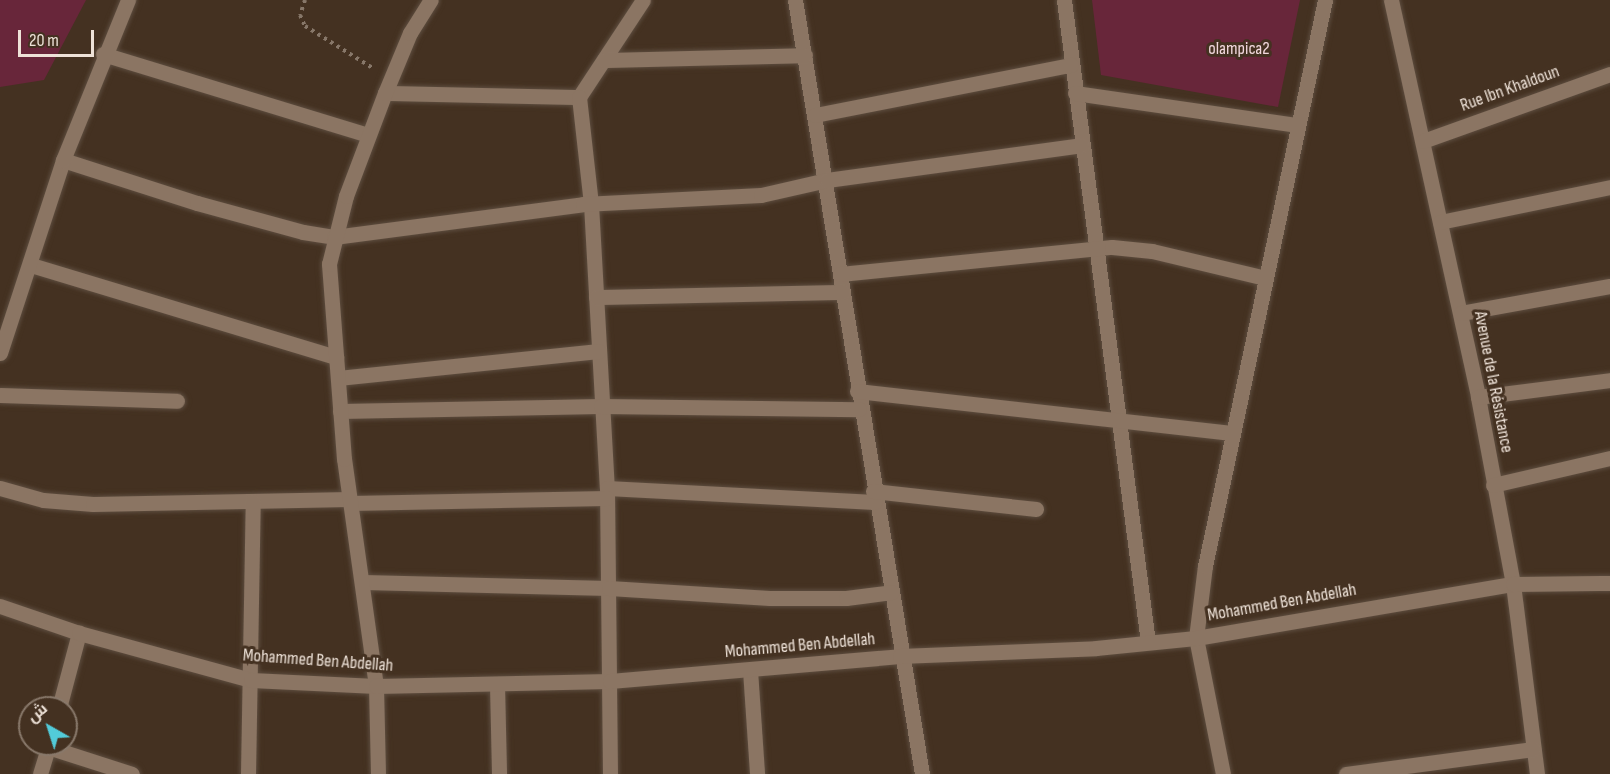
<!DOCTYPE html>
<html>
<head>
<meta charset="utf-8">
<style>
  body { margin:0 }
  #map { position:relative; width:1610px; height:774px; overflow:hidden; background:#443121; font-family:"Sofia Sans Condensed",Cairo,sans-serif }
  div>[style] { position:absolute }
  .green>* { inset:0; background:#68263a }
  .path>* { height:4px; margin-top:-2px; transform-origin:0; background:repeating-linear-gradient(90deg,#877769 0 3px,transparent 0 7.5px) }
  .roads { filter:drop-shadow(0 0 2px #5d4d3f) drop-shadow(0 0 2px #5d4d3f) }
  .pedestrian>* { height:15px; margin:-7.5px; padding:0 7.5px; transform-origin:7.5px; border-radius:7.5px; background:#8b7563 }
  .minor>* { height:15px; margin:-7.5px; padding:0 7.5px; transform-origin:7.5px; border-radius:7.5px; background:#8b7563 }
  .tertiary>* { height:15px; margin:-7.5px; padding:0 7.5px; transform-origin:7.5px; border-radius:7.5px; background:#8b7563 }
  .secondary>* { height:15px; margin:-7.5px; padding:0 7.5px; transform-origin:7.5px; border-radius:7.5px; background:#8b7563 }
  span { translate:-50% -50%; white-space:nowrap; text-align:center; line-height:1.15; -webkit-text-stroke:6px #443121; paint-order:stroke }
  .park-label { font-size:18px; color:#f2d8dd }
  .street-label { font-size:18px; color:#eee2d8 }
  .north { position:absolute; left:18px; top:696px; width:60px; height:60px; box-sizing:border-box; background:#443121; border:2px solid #88786a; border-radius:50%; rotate:321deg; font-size:16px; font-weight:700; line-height:24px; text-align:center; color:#eee2d8 }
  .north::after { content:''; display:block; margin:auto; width:21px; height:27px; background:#52cbd9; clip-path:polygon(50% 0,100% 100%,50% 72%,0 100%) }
  .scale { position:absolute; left:18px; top:30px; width:76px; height:27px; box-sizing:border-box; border:3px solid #eee2d8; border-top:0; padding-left:8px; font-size:18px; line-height:21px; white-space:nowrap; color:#eee2d8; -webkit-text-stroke:4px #443121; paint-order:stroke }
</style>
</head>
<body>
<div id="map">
  <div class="green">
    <div style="clip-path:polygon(0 0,86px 0,44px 80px,0 87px)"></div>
    <div style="clip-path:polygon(1092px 0,1300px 0,1278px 107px,1101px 75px)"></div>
  </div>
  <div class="path">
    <div style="left:305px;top:0;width:16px;rotate:108deg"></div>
    <div style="left:300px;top:15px;width:12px;rotate:66deg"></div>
    <div style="left:305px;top:26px;width:81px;rotate:31.9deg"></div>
  </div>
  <div class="roads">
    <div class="pedestrian">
      <div style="left:579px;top:97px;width:116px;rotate:-56.6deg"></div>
      <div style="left:0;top:395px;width:177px;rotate:1.9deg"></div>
    </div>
    <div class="minor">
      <div style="left:795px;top:0;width:784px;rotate:80.68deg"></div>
      <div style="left:1064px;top:0;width:647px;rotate:82.55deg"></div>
      <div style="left:1391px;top:0;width:406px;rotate:77.6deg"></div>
      <div style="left:1478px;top:397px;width:190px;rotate:79.4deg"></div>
      <div style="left:1513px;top:584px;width:192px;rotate:82.8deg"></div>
      <div style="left:103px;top:54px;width:277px;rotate:17deg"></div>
      <div style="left:604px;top:60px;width:201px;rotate:-1.4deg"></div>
      <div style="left:385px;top:93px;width:194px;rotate:1.2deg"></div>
      <div style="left:579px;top:97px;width:108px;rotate:83.6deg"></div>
      <div style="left:591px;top:204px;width:284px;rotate:86.8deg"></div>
      <div style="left:607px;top:488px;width:286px;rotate:89.4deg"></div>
      <div style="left:1075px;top:93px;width:225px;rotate:8.2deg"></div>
      <div style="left:815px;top:115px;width:261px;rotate:-11.1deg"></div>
      <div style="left:1423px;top:141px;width:199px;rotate:-19.7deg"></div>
      <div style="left:63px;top:160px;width:141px;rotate:17.8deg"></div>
      <div style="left:197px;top:203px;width:110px;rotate:15.3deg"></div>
      <div style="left:303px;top:232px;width:31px;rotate:9deg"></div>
      <div style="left:334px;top:237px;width:251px;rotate:-7.5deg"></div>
      <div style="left:583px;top:204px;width:178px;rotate:-2.9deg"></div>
      <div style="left:761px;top:195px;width:68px;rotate:-12.8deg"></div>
      <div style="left:827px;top:180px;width:256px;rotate:-7.8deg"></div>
      <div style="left:1440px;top:222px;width:174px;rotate:-11.6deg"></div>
      <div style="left:31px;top:265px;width:319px;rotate:16.8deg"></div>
      <div style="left:840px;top:274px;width:273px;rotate:-5.7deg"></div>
      <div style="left:1112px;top:247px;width:40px;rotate:5.7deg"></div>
      <div style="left:1152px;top:251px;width:116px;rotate:13.4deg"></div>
      <div style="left:596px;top:297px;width:247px;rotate:-1.2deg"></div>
      <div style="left:1461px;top:313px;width:151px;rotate:-10.3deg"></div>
      <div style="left:338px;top:378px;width:262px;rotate:-5.9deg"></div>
      <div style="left:857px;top:391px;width:377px;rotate:6.4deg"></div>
      <div style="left:1478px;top:397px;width:133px;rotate:-7.3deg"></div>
      <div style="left:340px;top:411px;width:261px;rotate:-1.1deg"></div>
      <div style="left:601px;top:406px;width:258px;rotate:0.7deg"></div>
      <div style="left:1493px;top:485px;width:120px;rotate:-13deg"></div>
      <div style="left:0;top:488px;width:45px;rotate:15.6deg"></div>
      <div style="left:43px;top:500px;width:50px;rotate:4.6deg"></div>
      <div style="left:93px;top:504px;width:257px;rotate:-1.1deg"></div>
      <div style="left:607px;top:488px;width:268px;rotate:3deg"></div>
      <div style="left:873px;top:491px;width:164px;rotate:6.3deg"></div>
      <div style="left:350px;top:503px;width:257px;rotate:-1.1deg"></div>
      <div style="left:363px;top:582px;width:246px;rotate:1.4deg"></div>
      <div style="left:609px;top:588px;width:161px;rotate:3.6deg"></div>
      <div style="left:770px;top:598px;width:76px"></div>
      <div style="left:846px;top:598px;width:46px;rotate:-7.4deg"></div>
      <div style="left:750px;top:670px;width:104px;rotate:86.1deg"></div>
      <div style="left:497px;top:684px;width:90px;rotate:88.7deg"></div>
      <div style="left:59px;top:708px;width:78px;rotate:-75.1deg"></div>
      <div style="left:48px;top:747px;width:88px;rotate:17.8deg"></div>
      <div style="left:40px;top:774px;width:31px;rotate:-73deg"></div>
      <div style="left:248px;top:774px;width:273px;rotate:-89deg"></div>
      <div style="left:378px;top:774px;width:88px;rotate:-91.3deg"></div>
      <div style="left:376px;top:686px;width:229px;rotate:-98deg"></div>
      <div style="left:344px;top:459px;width:196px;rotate:-94.4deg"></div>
      <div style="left:329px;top:264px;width:70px;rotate:-76deg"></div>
      <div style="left:346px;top:196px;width:110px;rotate:-69.3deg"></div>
      <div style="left:385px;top:93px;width:65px;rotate:-67.4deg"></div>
      <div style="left:410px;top:33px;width:39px;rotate:-58deg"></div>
      <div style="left:1223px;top:774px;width:139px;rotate:-101.2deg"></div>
      <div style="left:1196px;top:638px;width:73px;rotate:-82.9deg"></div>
      <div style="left:1205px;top:566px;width:579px;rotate:-78.03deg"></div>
      <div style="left:1346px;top:774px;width:189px;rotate:-7.6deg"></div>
    </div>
    <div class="tertiary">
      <div style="left:0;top:606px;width:83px;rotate:18.9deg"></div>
      <div style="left:79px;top:633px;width:178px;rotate:15.3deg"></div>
      <div style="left:251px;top:680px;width:125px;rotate:2.7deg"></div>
      <div style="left:376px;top:686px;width:234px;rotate:-1.2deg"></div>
      <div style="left:610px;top:681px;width:291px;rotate:-4.9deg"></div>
      <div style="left:900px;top:656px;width:196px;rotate:-2.3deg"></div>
      <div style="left:1096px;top:648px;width:100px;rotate:-5.7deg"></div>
      <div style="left:1196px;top:638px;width:322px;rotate:-9.7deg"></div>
      <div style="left:1513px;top:584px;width:97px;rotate:-0.6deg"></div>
    </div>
    <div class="secondary">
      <div style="left:0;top:353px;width:203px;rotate:-71.9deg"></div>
      <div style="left:63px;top:160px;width:173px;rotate:-67.9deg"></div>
    </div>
  </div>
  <div class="park-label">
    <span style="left:1239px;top:49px">olampica2</span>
  </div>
  <div class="street-label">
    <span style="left:1510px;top:89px;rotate:-20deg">Rue Ibn Khaldoun</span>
    <span style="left:1493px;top:382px;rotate:79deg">Avenue de la Résistance</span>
    <span style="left:1282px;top:603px;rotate:-10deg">Mohammed Ben Abdellah</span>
    <span style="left:800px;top:646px;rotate:-5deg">Mohammed Ben Abdellah</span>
    <span style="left:318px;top:661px;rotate:4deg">Mohammed Ben Abdellah</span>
  </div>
  <div class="north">ش</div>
  <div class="scale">20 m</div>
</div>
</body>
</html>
